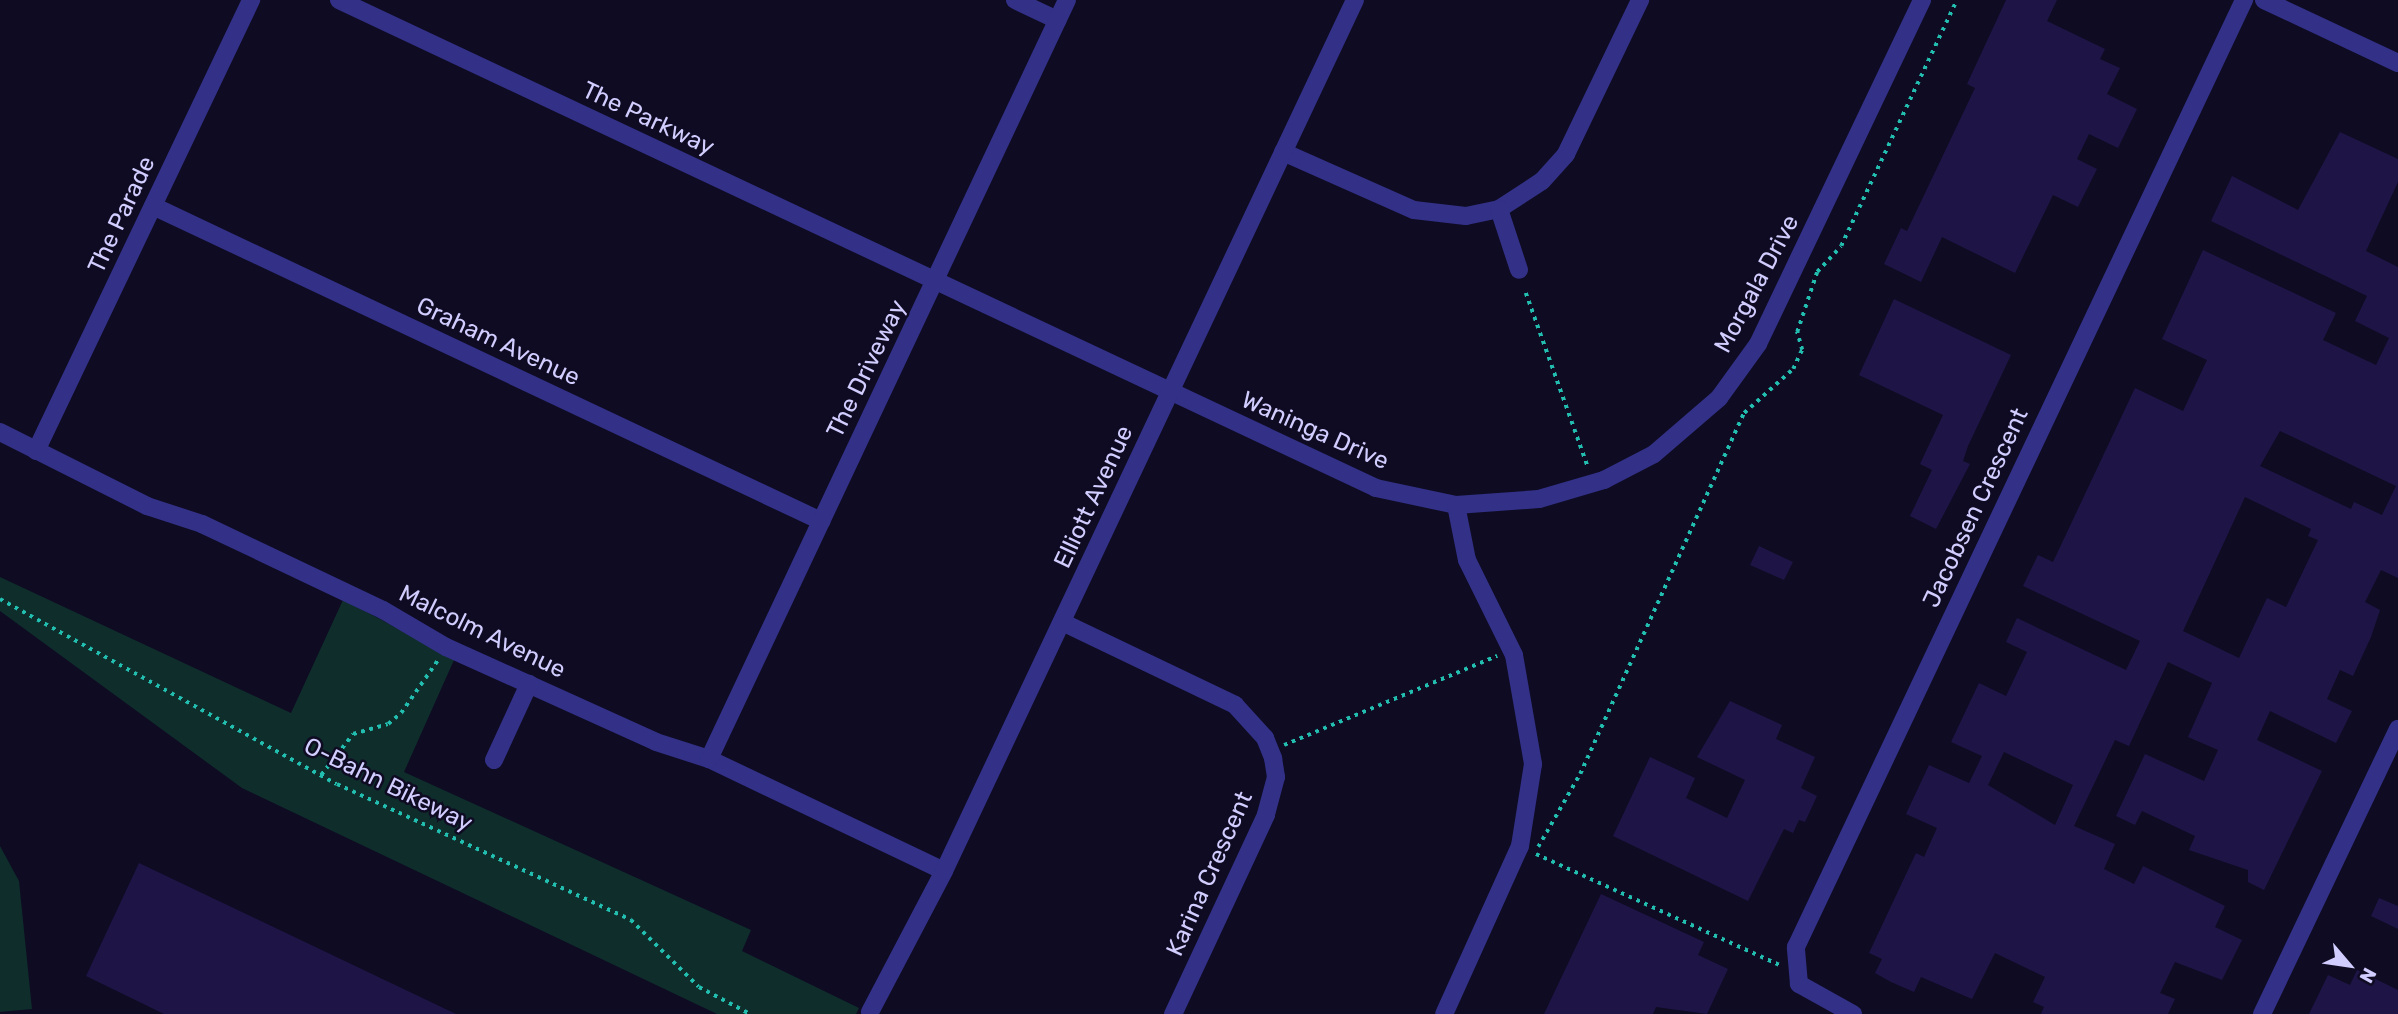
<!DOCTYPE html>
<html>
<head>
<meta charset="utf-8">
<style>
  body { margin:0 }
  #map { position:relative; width:2398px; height:1014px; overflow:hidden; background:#0f0b23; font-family:Rubik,sans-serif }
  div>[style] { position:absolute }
  .green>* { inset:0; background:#0e2d2b }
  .building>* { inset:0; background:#1e1546 }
  .path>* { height:3.5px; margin-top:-1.75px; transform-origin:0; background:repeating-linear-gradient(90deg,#22beb0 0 3.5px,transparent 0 8.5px) }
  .minor>* { height:18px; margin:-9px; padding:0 9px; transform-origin:9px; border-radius:9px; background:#323187 }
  span { translate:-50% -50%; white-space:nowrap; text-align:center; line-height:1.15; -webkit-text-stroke:5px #0f0b23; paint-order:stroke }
  .street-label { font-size:24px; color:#d1cdff }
  .north { position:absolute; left:2314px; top:930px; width:70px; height:70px; -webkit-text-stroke:5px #0f0b23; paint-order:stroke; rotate:119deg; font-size:19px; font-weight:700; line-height:28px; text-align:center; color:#d1cdff }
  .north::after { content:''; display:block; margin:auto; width:24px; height:32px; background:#d1cdff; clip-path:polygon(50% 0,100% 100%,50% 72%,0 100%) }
</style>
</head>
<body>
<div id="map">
  <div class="green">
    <div style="clip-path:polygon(0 577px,291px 713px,343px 600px,380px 619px,454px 660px,404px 772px,751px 930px,742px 951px,859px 1008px,856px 1014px,717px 1014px,242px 788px,0 611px)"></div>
    <div style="clip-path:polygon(0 846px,19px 881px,32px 1009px,0 1012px)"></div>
  </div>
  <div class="building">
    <div style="clip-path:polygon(2006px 0,2057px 0,2047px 21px,2105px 49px,2100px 59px,2120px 68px,2107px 94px,2137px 109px,2118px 148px,2089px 134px,2077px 159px,2097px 169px,2078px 207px,2053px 195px,2015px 273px,1942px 237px,1921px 282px,1884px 264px,1901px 228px,1907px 231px,1975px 88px,1967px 84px)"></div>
    <div style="clip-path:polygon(evenodd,2340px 132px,2398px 159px,2398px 182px,2366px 251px,2398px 267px,2398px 578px,2381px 570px,2365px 602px,2380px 610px,2371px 637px,2353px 676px,2340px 670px,2327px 699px,2352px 711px,2336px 743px,2270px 711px,2257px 740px,2322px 771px,2264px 890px,2248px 882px,2248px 870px,2189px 850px,2195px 836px,2142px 811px,2135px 825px,2116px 816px,2145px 754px,2204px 781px,2218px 750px,2188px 737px,2212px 683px,2168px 662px,2129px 746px,2115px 740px,2074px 826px,2115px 844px,2104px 869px,2134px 884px,2143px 866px,2225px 906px,2215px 927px,2242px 940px,2222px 980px,2175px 962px,2160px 993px,2175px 999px,2168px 1014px,2041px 1014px,2044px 1007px,2033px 1002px,2045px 977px,1995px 953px,1972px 999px,1921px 977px,1914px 992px,1891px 982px,1875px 973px,1882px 959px,1869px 953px,1916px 853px,1924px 857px,1937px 828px,1906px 814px,1929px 765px,1969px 783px,1982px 756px,1951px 742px,1979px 683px,2006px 696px,2027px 652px,2006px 642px,2017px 618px,2126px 670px,2140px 641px,2023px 586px,2038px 555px,2053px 562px,2135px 388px,2183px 411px,2207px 360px,2162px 339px,2203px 250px,2336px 313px,2323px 340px,2376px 365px,2389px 338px,2355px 321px,2367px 296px,2211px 221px,2232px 176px,2298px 210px,2340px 132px,2280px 431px,2396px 486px,2382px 515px,2354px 502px,2351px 509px,2260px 466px,2280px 431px,2340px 132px,2245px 497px,2311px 529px,2308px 536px,2318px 540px,2286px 607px,2267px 598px,2239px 658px,2183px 631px,2245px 497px,2340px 132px,2004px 752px,2073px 785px,2055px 825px,1988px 785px,2004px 752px)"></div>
    <div style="clip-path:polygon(1894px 299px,2011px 355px,1968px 446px,1963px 461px,1970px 464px,1936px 529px,1910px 516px,1932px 470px,1920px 464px,1943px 415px,1859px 375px)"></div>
    <div style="clip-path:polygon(1759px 546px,1793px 562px,1784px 580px,1750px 565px)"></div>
    <div style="clip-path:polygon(1730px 701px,1782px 725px,1776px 739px,1815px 757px,1801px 788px,1817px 796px,1805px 822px,1799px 820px,1793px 833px,1784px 829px,1748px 901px,1613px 836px,1650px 757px,1695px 778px,1686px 798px,1727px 818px,1745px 780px,1697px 757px)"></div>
    <div style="clip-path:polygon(139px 863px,456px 1014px,164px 1014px,86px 976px)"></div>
    <div style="clip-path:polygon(1601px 894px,1704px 942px,1698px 955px,1728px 969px,1707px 1014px,1656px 1007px,1653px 1014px,1544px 1014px)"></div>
    <div style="clip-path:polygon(2379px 898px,2398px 906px,2398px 929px,2371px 916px)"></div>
    <div style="clip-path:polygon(2357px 970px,2398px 990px,2398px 1014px,2309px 1014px,2328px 975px,2350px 985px)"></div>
  </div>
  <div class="path">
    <div style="left:1526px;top:293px;width:185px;rotate:70.4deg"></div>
    <div style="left:0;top:599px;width:384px;rotate:28.8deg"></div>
    <div style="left:337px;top:784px;width:324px;rotate:24.8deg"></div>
    <div style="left:631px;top:920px;width:95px;rotate:44.6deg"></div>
    <div style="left:699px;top:987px;width:58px;rotate:27.9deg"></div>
    <div style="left:1284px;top:745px;width:231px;rotate:-22.7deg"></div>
    <div style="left:321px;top:775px;width:52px;rotate:-52deg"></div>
    <div style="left:353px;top:734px;width:36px;rotate:-16deg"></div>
    <div style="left:388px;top:724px;width:17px;rotate:-40deg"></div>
    <div style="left:401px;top:713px;width:65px;rotate:-55.1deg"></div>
    <div style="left:1538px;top:847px;width:84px;rotate:-60.1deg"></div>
    <div style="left:1580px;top:774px;width:397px;rotate:-65.6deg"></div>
    <div style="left:1744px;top:413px;width:66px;rotate:-41.9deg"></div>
    <div style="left:1793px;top:369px;width:21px;rotate:-65deg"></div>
    <div style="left:1802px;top:350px;width:19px;rotate:-106deg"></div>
    <div style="left:1797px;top:332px;width:63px;rotate:-71.6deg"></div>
    <div style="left:1817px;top:272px;width:35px;rotate:-47deg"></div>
    <div style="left:1841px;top:246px;width:272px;rotate:-64.8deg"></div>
    <div style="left:1536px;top:854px;width:268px;rotate:24.5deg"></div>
  </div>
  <div class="minor">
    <div style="left:339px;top:0;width:1146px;rotate:25.2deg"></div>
    <div style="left:1376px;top:488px;width:82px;rotate:12deg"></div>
    <div style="left:1456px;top:505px;width:56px;rotate:78.7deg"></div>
    <div style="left:1467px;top:560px;width:106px;rotate:63.7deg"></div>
    <div style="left:1514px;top:655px;width:111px;rotate:80.1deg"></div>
    <div style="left:1533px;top:764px;width:83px;rotate:99deg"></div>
    <div style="left:1520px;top:846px;width:184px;rotate:114.3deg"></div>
    <div style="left:1015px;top:0;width:47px;rotate:25.5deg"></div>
    <div style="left:2264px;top:0;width:148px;rotate:25.2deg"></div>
    <div style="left:1283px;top:152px;width:143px;rotate:23.9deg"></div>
    <div style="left:1414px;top:210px;width:52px;rotate:6.6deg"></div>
    <div style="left:1466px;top:216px;width:34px;rotate:-12deg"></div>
    <div style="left:1499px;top:209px;width:51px;rotate:-33.1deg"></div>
    <div style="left:1542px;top:181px;width:36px;rotate:-48deg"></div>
    <div style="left:1566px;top:154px;width:171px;rotate:-64.3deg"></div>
    <div style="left:153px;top:206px;width:739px;rotate:25.25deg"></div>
    <div style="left:1499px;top:209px;width:64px;rotate:71.8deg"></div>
    <div style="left:0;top:432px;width:165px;rotate:26.7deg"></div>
    <div style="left:147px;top:506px;width:58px;rotate:18.1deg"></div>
    <div style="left:202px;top:524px;width:200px;rotate:25.4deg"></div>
    <div style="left:383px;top:610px;width:73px;rotate:30.4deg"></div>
    <div style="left:446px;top:647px;width:230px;rotate:24.3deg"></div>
    <div style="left:656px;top:742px;width:56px;rotate:17.8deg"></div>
    <div style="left:709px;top:759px;width:260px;rotate:25.5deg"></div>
    <div style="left:36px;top:451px;width:500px;rotate:-64.5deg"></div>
    <div style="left:1456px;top:505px;width:83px;rotate:-4.1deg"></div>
    <div style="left:1539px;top:499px;width:68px;rotate:-16.3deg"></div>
    <div style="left:1604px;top:480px;width:56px;rotate:-27.5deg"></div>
    <div style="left:1654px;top:454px;width:86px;rotate:-40.7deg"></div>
    <div style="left:1719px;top:398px;width:67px;rotate:-54.2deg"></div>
    <div style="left:1758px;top:344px;width:381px;rotate:-64.5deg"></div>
    <div style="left:1062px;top:622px;width:192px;rotate:25.6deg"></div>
    <div style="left:1235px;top:705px;width:45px;rotate:47.7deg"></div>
    <div style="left:1265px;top:738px;width:22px;rotate:68deg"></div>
    <div style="left:1273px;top:758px;width:19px;rotate:81deg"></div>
    <div style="left:1276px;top:777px;width:39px;rotate:105deg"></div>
    <div style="left:1266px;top:815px;width:220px;rotate:115deg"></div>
    <div style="left:709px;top:759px;width:839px;rotate:-64.75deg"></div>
    <div style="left:494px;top:760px;width:84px;rotate:-65.3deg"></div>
    <div style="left:870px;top:1012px;width:159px;rotate:-62.3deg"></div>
    <div style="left:944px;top:871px;width:963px;rotate:-64.74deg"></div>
    <div style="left:1853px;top:1014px;width:62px;rotate:-150.9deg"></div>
    <div style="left:1799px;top:984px;width:37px;rotate:-95deg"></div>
    <div style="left:1796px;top:947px;width:1048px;rotate:-64.68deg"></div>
    <div style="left:2262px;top:1014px;width:316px;rotate:-64.5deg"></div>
  </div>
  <div class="street-label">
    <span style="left:648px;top:119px;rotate:25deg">The Parkway</span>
    <span style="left:122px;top:215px;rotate:-65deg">The Parade</span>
    <span style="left:1757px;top:284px;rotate:-62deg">Morgala Drive</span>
    <span style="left:498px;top:342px;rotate:25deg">Graham Avenue</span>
    <span style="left:867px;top:369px;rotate:-64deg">The Driveway</span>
    <span style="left:1315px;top:431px;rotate:24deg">Waninga Drive</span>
    <span style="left:1094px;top:497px;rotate:-65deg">Elliott Avenue</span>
    <span style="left:1976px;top:508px;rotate:-65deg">Jacobsen Crescent</span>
    <span style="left:482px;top:632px;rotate:26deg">Malcolm Avenue</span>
    <span style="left:388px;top:785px;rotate:26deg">O-Bahn Bikeway</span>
    <span style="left:1210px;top:874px;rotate:-66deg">Karina Crescent</span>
  </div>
  <div class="north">N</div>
</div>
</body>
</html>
